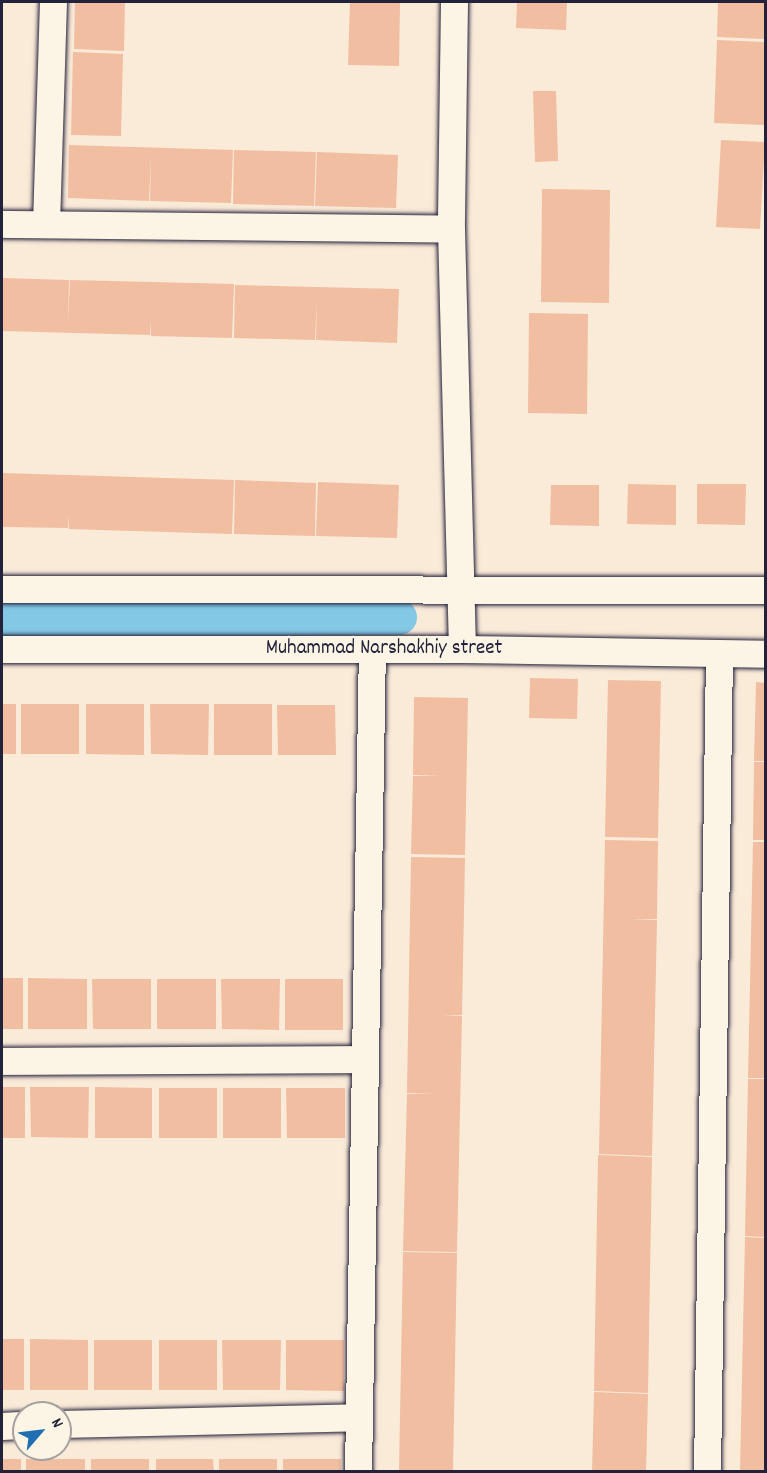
<!DOCTYPE html>
<html>
<head>
<meta charset="utf-8">
<style>
  body { margin:0 }
  #map { position:relative; width:767px; height:1473px; overflow:hidden; background:#faead8; font-family:Dekko,sans-serif }
  div>[style] { position:absolute }
  .canal>* { height:36px; margin:-18px; padding:0 18px; transform-origin:18px; border-radius:18px; background:#83c8e4 }
  .building>* { inset:0; background:#f1bea2 }
  .roads { filter:drop-shadow(0 0 2px #22223b) drop-shadow(0 0 2px #22223b) }
  .street>* { height:27px; margin:-13.5px; padding:0 13.5px; transform-origin:13.5px; border-radius:13.5px; background:#fcf5e5 }
  span { translate:-50% -50%; white-space:nowrap; text-align:center; line-height:1.15; -webkit-text-stroke:4.5px #fcf5e5; paint-order:stroke }
  .street-label { font-size:21px; color:#22223b }
  .frame { position:absolute; inset:0; border:3px solid #22223b; pointer-events:none }
  .north { position:absolute; left:12px; top:1401px; width:60px; height:60px; box-sizing:border-box; background:#fcf5e5; border:2px solid #a5a1a1; border-radius:50%; rotate:62deg; font-size:16px; font-weight:700; line-height:24px; text-align:center; color:#22223b }
  .north::after { content:''; display:block; margin:auto; width:21px; height:27px; background:#1f6fb2; clip-path:polygon(50% 0,100% 100%,50% 72%,0 100%) }
</style>
</head>
<body>
<div id="map">
  <div class="canal">
    <div style="left:2px;top:620px;width:397px;rotate:-0.4deg"></div>
  </div>
  <div class="building">
    <div style="clip-path:polygon(75px 2px,125px 2px,124px 51px,74px 49px)"></div>
    <div style="clip-path:polygon(350px 2px,400px 2px,399px 66px,348px 65px)"></div>
    <div style="clip-path:polygon(517px 2px,567px 2px,566px 30px,516px 28px)"></div>
    <div style="clip-path:polygon(718px 2px,766px 2px,766px 39px,717px 37px)"></div>
    <div style="clip-path:polygon(717px 40px,766px 42px,764px 125px,714px 123px)"></div>
    <div style="clip-path:polygon(73px 52px,123px 54px,121px 136px,71px 135px)"></div>
    <div style="clip-path:polygon(533px 91px,556px 91px,558px 161px,535px 162px)"></div>
    <div style="clip-path:polygon(721px 140px,765px 142px,760px 229px,716px 227px)"></div>
    <div style="clip-path:polygon(69px 145px,233px 150px,231px 203px,150px 201px,151px 155px,149px 201px,68px 198px)"></div>
    <div style="clip-path:polygon(234px 150px,316px 152px,314px 206px,233px 204px)"></div>
    <div style="clip-path:polygon(317px 152px,398px 155px,396px 208px,315px 206px)"></div>
    <div style="clip-path:polygon(542px 189px,610px 190px,609px 303px,541px 302px)"></div>
    <div style="clip-path:polygon(2px 278px,69px 280px,68px 326px,70px 280px,234px 284px,232px 338px,151px 336px,151px 321px,150px 335px,2px 331px)"></div>
    <div style="clip-path:polygon(235px 285px,399px 289px,397px 343px,316px 340px,317px 301px,315px 340px,234px 338px)"></div>
    <div style="clip-path:polygon(529px 313px,588px 314px,587px 414px,528px 413px)"></div>
    <div style="clip-path:polygon(2px 473px,234px 480px,232px 534px,69px 529px,69px 515px,68px 528px,2px 527px)"></div>
    <div style="clip-path:polygon(235px 480px,316px 483px,315px 536px,234px 534px)"></div>
    <div style="clip-path:polygon(318px 482px,399px 485px,397px 538px,316px 536px)"></div>
    <div style="clip-path:polygon(628px 484px,676px 485px,676px 525px,627px 524px)"></div>
    <div style="clip-path:polygon(697px 484px,746px 484px,745px 525px,697px 524px)"></div>
    <div style="clip-path:polygon(551px 485px,599px 485px,599px 526px,550px 525px)"></div>
    <div style="clip-path:polygon(530px 678px,578px 679px,577px 719px,529px 718px)"></div>
    <div style="clip-path:polygon(608px 680px,661px 681px,658px 838px,605px 837px)"></div>
    <div style="clip-path:polygon(756px 682px,766px 683px,766px 761px,754px 761px)"></div>
    <div style="clip-path:polygon(414px 697px,468px 698px,465px 855px,411px 854px,413px 776px,440px 776px,413px 775px)"></div>
    <div style="clip-path:polygon(2px 704px,16px 704px,16px 754px,2px 754px)"></div>
    <div style="clip-path:polygon(21px 704px,79px 704px,79px 754px,21px 754px)"></div>
    <div style="clip-path:polygon(86px 704px,144px 704px,144px 755px,86px 754px)"></div>
    <div style="clip-path:polygon(150px 704px,209px 704px,208px 755px,151px 754px)"></div>
    <div style="clip-path:polygon(214px 704px,272px 704px,272px 755px,214px 755px)"></div>
    <div style="clip-path:polygon(277px 705px,335px 705px,336px 755px,278px 755px)"></div>
    <div style="clip-path:polygon(754px 762px,766px 762px,766px 840px,753px 840px)"></div>
    <div style="clip-path:polygon(605px 840px,658px 841px,657px 919px,630px 919px,657px 920px,652px 1156px,599px 1154px)"></div>
    <div style="clip-path:polygon(753px 842px,766px 842px,766px 1078px,748px 1078px)"></div>
    <div style="clip-path:polygon(411px 857px,465px 858px,462px 1015px,443px 1015px,462px 1016px,457px 1252px,403px 1251px,407px 1094px,434px 1093px,407px 1093px)"></div>
    <div style="clip-path:polygon(2px 978px,23px 978px,23px 1029px,2px 1029px)"></div>
    <div style="clip-path:polygon(28px 978px,87px 979px,87px 1029px,28px 1029px)"></div>
    <div style="clip-path:polygon(92px 979px,151px 979px,151px 1029px,93px 1029px)"></div>
    <div style="clip-path:polygon(157px 979px,216px 979px,216px 1029px,157px 1029px)"></div>
    <div style="clip-path:polygon(221px 979px,280px 979px,279px 1030px,222px 1029px)"></div>
    <div style="clip-path:polygon(285px 979px,343px 979px,343px 1030px,285px 1030px)"></div>
    <div style="clip-path:polygon(748px 1079px,766px 1079px,766px 1237px,745px 1236px)"></div>
    <div style="clip-path:polygon(2px 1087px,25px 1087px,25px 1138px,2px 1138px)"></div>
    <div style="clip-path:polygon(30px 1087px,89px 1087px,88px 1138px,31px 1137px)"></div>
    <div style="clip-path:polygon(95px 1087px,152px 1088px,152px 1138px,95px 1138px)"></div>
    <div style="clip-path:polygon(159px 1088px,217px 1088px,217px 1138px,159px 1138px)"></div>
    <div style="clip-path:polygon(223px 1088px,281px 1088px,281px 1138px,223px 1138px)"></div>
    <div style="clip-path:polygon(286px 1088px,345px 1088px,345px 1138px,287px 1138px)"></div>
    <div style="clip-path:polygon(598px 1155px,652px 1157px,648px 1393px,594px 1391px)"></div>
    <div style="clip-path:polygon(745px 1237px,766px 1238px,766px 1472px,740px 1472px)"></div>
    <div style="clip-path:polygon(403px 1252px,457px 1253px,453px 1472px,399px 1472px)"></div>
    <div style="clip-path:polygon(2px 1339px,24px 1339px,24px 1390px,2px 1390px)"></div>
    <div style="clip-path:polygon(30px 1339px,88px 1340px,88px 1390px,30px 1390px)"></div>
    <div style="clip-path:polygon(94px 1340px,152px 1340px,152px 1390px,94px 1390px)"></div>
    <div style="clip-path:polygon(159px 1340px,217px 1340px,217px 1390px,159px 1390px)"></div>
    <div style="clip-path:polygon(222px 1340px,281px 1340px,280px 1390px,223px 1390px)"></div>
    <div style="clip-path:polygon(286px 1340px,344px 1340px,344px 1391px,286px 1390px)"></div>
    <div style="clip-path:polygon(594px 1392px,648px 1394px,646px 1472px,592px 1472px)"></div>
    <div style="clip-path:polygon(2px 1459px,21px 1459px,21px 1472px,2px 1472px)"></div>
    <div style="clip-path:polygon(26px 1459px,85px 1459px,85px 1472px,26px 1472px)"></div>
    <div style="clip-path:polygon(91px 1459px,149px 1459px,149px 1472px,91px 1472px)"></div>
    <div style="clip-path:polygon(156px 1459px,213px 1459px,214px 1472px,156px 1472px)"></div>
    <div style="clip-path:polygon(219px 1459px,277px 1459px,277px 1472px,219px 1472px)"></div>
    <div style="clip-path:polygon(283px 1459px,341px 1459px,341px 1472px,283px 1472px)"></div>
  </div>
  <div class="roads">
    <div class="street">
      <div style="left:454px;top:2px;width:227px;rotate:90.8deg"></div>
      <div style="left:451px;top:229px;width:420px;rotate:88.5deg"></div>
      <div style="left:2px;top:224px;width:449px;rotate:0.6deg"></div>
      <div style="left:46px;top:224px;width:222px;rotate:-88.2deg"></div>
      <div style="left:2px;top:589px;width:764px;rotate:0.07deg"></div>
      <div style="left:2px;top:649px;width:460px"></div>
      <div style="left:462px;top:649px;width:304px;rotate:0.9deg"></div>
      <div style="left:2px;top:1061px;width:363px;rotate:-0.3deg"></div>
      <div style="left:60px;top:1424px;width:298px;rotate:-1.3deg"></div>
      <div style="left:2px;top:1426px;width:22px;rotate:-3deg"></div>
      <div style="left:358px;top:1472px;width:823px;rotate:-89.03deg"></div>
      <div style="left:707px;top:1472px;width:818px;rotate:-89.16deg"></div>
    </div>
  </div>
  <div class="street-label">
    <span style="left:384px;top:649px">Muhammad Narshakhiy street</span>
  </div>
  <div class="frame"></div>
  <div class="north">N</div>
</div>
</body>
</html>
